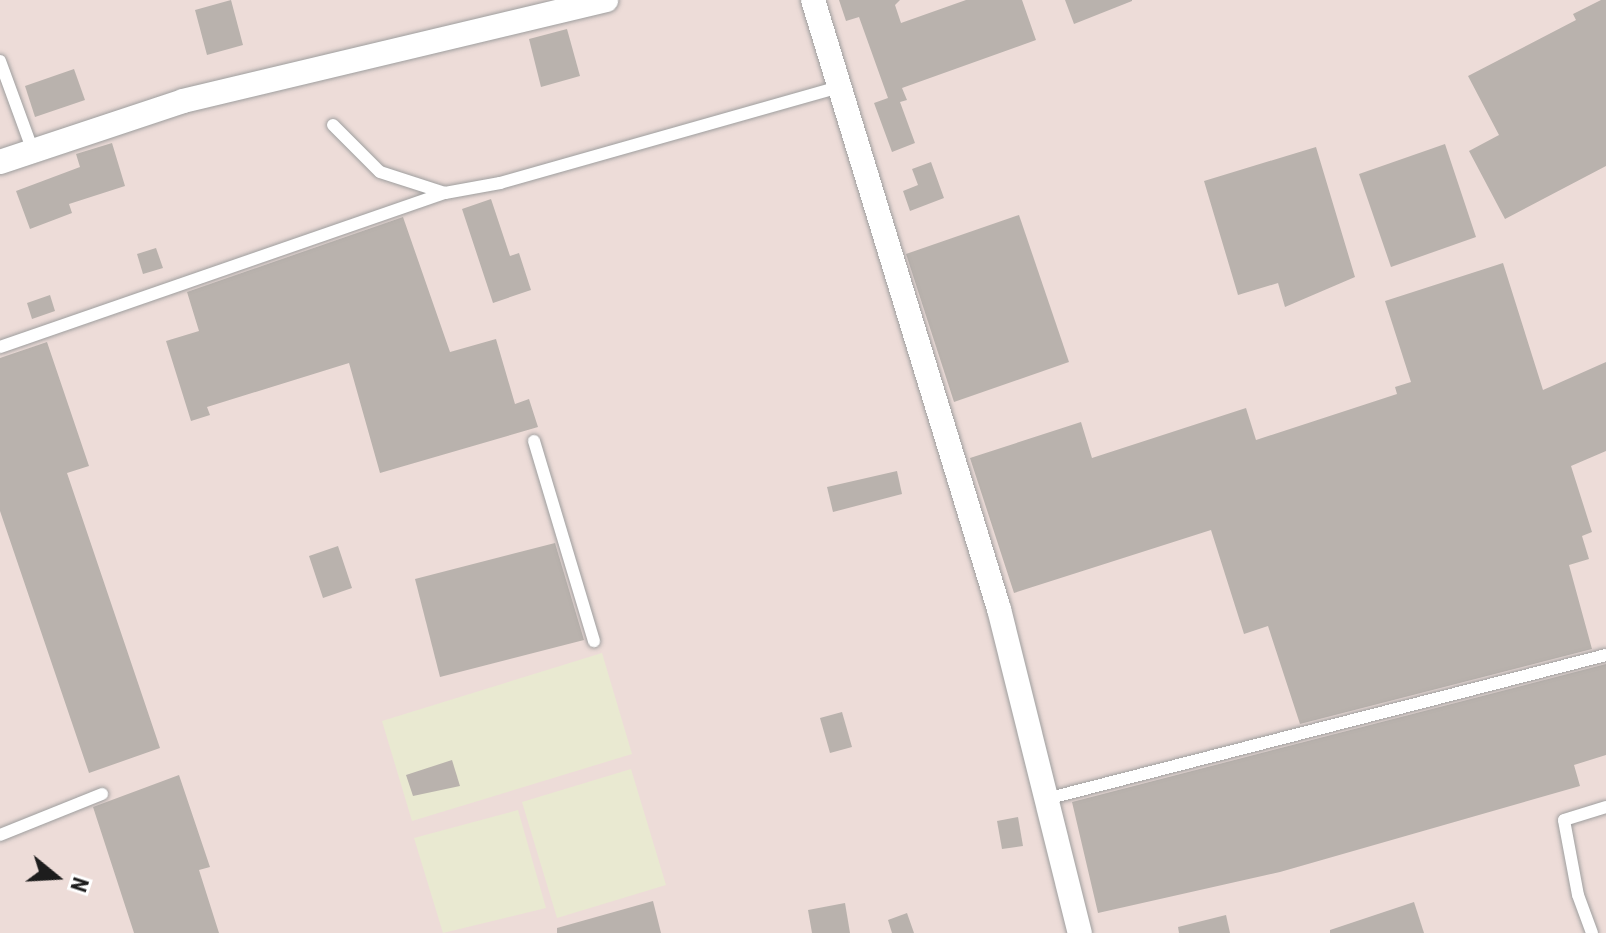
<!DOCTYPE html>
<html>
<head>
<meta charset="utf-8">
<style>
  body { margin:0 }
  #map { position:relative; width:1606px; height:933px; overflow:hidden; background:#ede9e4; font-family:"Roboto Condensed",sans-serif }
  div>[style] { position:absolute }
  .military>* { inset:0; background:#eddcd8 }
  .farmland>* { inset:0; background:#e9e9d1 }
  .building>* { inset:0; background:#b9b2ad }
  .roads { filter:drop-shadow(0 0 2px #9e9e9e) drop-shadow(0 0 2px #9e9e9e) }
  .service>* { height:12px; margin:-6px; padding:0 6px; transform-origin:6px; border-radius:6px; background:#fff }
  .minor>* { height:24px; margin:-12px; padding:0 12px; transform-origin:12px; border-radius:12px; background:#fff }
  span { translate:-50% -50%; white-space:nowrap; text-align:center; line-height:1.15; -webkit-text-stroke:6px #fff; paint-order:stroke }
  .north { position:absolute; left:16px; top:837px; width:80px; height:80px; -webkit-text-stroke:6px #fff; paint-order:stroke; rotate:108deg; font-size:22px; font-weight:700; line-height:32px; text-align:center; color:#1d1d1d }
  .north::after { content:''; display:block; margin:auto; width:28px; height:36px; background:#1d1d1d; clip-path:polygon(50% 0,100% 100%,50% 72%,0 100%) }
</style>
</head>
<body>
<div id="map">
  <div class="military">
    <div style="clip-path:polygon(0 0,1606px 0,1606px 933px,0 933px)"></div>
  </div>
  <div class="farmland">
    <div style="clip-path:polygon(602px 653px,632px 754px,412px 821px,382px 721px)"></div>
    <div style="clip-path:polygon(631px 769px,666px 885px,557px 918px,522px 802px)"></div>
    <div style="clip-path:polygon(518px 810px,546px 908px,443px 933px,414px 838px)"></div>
  </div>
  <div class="building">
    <div style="clip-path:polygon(231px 0,243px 45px,207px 55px,195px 10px)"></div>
    <div style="clip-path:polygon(839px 0,900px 0,895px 5px,901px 23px,966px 0,1022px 0,1036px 40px,902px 88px,907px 100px,900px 102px,915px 143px,892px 152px,874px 103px,888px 98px,859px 17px,846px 21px)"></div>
    <div style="clip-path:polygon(1065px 0,1132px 0,1132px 1px,1074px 24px)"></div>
    <div style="clip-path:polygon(1601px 0,1606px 0,1606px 166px,1505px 219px,1469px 151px,1499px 135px,1468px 76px,1576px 20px,1573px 14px)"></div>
    <div style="clip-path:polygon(567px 29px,580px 76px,541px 87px,529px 39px)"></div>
    <div style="clip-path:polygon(74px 69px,85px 100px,35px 117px,25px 86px)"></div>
    <div style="clip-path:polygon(112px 143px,125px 186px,69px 204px,72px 213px,30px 229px,16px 191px,80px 167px,76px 154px)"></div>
    <div style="clip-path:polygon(1445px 144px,1476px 237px,1391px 267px,1359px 174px)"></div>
    <div style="clip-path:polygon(1316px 147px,1355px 277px,1285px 307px,1278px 283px,1238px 295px,1204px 181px)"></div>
    <div style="clip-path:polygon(931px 162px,944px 198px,910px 211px,903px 191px,918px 185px,912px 169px)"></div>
    <div style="clip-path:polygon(491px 199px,510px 256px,519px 253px,531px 290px,493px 303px,462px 209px)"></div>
    <div style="clip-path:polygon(1019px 215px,1069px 362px,954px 402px,906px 254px)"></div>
    <div style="clip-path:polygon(403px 217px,450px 352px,496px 339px,515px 404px,529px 399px,538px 427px,380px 473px,349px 363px,207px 407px,210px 415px,191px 421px,166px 341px,199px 331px,187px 292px)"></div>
    <div style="clip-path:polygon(156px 248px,163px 268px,143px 274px,137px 254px)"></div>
    <div style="clip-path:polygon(1503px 263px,1543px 390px,1606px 362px,1606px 451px,1571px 466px,1592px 532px,1582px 536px,1589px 559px,1569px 565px,1592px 649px,1300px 724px,1268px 626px,1244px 634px,1211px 530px,1014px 593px,970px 458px,1081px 422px,1092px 458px,1246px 408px,1256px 440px,1397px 394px,1395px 387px,1411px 382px,1385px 301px)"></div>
    <div style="clip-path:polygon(50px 295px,55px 311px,32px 319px,27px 303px)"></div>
    <div style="clip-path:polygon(47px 342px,89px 466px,67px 473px,160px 748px,89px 773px,0 511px,0 358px)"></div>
    <div style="clip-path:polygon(897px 471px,902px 494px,833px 512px,827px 487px)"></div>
    <div style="clip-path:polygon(555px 543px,584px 640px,440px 677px,415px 579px)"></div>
    <div style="clip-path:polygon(338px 546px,352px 588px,323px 598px,309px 556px)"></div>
    <div style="clip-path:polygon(1606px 664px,1606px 755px,1574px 765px,1580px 786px,1280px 872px,1098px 913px,1072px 802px)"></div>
    <div style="clip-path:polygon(842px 712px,852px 747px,830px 753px,820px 718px)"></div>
    <div style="clip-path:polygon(452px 760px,460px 786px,413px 796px,406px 775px)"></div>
    <div style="clip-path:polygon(179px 775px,210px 867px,199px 870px,219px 933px,134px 933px,93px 807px)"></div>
    <div style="clip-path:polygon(1018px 817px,1023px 846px,1002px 849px,997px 821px)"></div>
    <div style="clip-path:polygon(653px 901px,661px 933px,557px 933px,557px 928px)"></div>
    <div style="clip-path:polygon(1414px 902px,1424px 933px,1330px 933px,1330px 930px)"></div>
    <div style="clip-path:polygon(845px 903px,850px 933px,812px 933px,808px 910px)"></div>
    <div style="clip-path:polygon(907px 913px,914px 933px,892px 933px,888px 920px)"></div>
    <div style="clip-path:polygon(1226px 915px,1230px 933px,1179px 933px,1178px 927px)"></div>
  </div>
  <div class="roads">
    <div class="service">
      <div style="left:0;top:61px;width:96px;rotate:69.9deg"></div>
      <div style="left:333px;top:125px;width:66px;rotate:45deg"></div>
      <div style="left:380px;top:172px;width:68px;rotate:17.9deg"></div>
      <div style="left:0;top:347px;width:471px;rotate:-19.1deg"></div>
      <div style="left:445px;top:193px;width:56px;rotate:-10.3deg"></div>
      <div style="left:500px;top:183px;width:353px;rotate:-15.8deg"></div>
      <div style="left:534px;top:441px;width:209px;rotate:73.3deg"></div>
      <div style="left:1046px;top:799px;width:578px;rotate:-14.42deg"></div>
      <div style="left:0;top:835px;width:110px;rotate:-21.9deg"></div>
      <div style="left:1592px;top:933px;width:40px;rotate:-110.2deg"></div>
      <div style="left:1578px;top:895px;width:76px;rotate:-100.6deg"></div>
      <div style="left:1564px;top:820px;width:44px;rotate:-17.2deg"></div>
    </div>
    <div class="minor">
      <div style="left:813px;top:0;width:637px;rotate:73.02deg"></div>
      <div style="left:999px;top:609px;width:334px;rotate:76deg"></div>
      <div style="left:0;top:162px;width:193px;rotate:-18.4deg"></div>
      <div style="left:183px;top:101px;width:435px;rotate:-13.4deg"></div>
    </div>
  </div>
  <div class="north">N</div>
</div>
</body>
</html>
